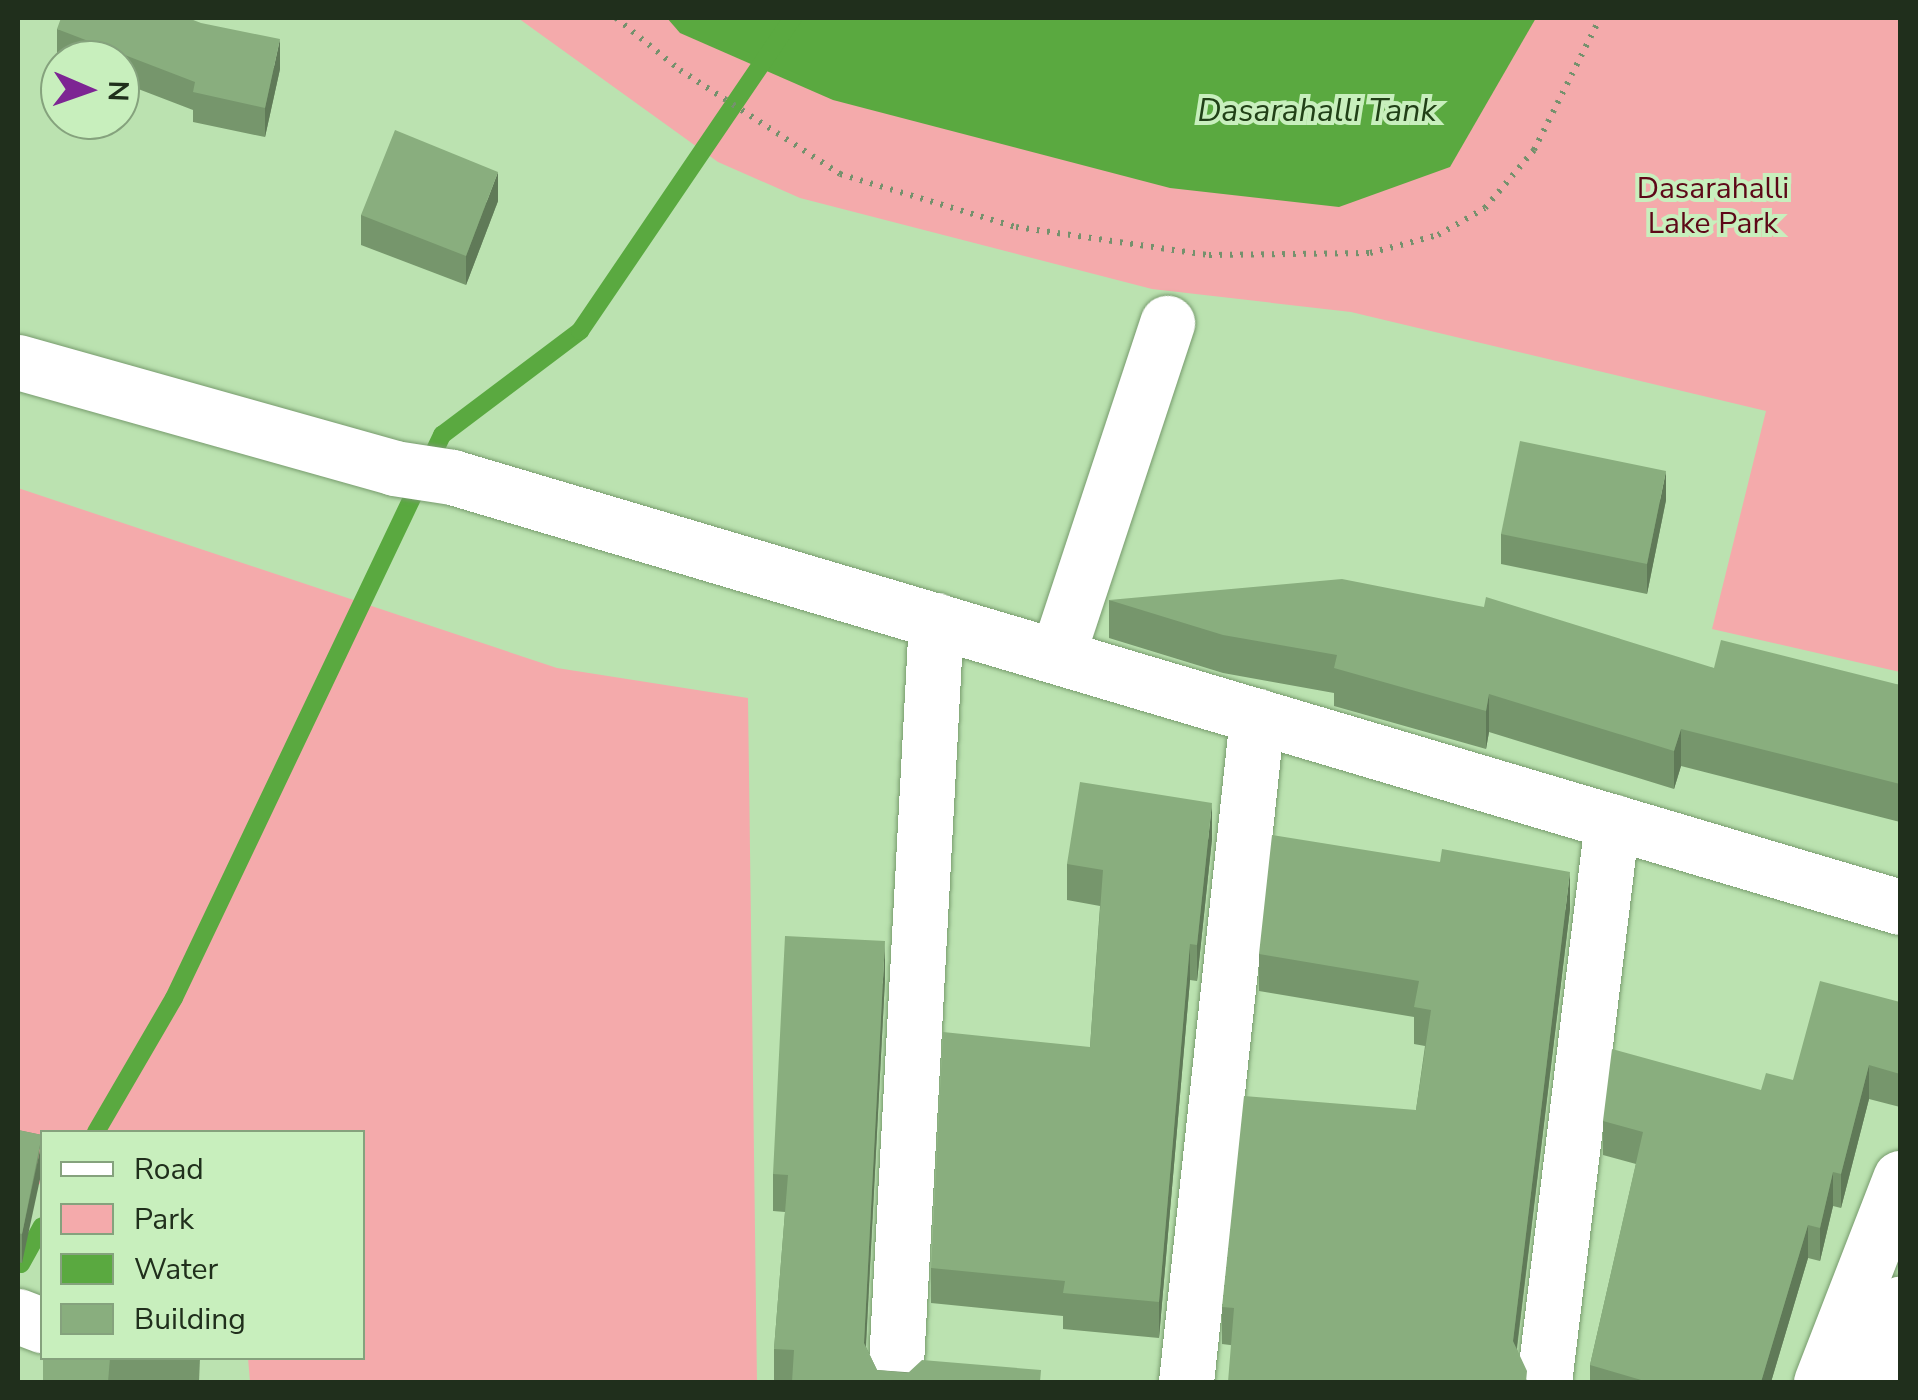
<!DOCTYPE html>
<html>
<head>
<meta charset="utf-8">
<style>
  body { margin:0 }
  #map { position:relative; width:1918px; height:1400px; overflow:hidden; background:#bbe2b0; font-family:"Nunito Sans",sans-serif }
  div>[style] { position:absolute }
  .green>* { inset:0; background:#f4aaab }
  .water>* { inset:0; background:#5aa940 }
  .stream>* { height:18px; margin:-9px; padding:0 9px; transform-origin:9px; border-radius:9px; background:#5aa940 }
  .path>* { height:6px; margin-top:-3px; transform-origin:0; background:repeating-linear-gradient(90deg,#75916d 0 2.5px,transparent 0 10.5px) }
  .roads { filter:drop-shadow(0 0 2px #779b6d) drop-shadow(0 0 2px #779b6d) }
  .minor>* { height:55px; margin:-27.5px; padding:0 27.5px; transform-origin:27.5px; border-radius:27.5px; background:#fff }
  .highway>* { height:55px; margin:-27.5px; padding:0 27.5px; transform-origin:27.5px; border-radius:27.5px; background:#fff }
  .wall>* { inset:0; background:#76966c }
  .shaded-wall>* { inset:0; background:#607a58 }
  .building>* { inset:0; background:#89ae7e }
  span { translate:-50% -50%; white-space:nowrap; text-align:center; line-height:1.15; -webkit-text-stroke:8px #c8efbd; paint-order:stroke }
  .park-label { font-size:30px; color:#5d0818 }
  .water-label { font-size:32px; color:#214017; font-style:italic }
  .frame { position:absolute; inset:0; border:20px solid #202f1c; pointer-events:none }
  .legend { position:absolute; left:40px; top:1130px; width:325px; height:230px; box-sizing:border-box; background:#c8efbd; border:2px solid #85a27d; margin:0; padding:12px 18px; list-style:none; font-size:30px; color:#202f1c }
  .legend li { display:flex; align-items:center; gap:20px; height:50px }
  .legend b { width:50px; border:2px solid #85a27d }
  .north { position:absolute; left:40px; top:40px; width:100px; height:100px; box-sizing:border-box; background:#c8efbd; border:2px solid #85a27d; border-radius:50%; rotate:92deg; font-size:28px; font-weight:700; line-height:40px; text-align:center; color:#202f1c }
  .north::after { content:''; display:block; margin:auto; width:35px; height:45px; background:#7d2593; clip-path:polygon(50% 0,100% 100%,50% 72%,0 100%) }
</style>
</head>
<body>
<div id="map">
  <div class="green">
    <div style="clip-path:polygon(518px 18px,1900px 18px,1900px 672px,1712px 629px,1766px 411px,1351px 312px,1152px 289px,800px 198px,718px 162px)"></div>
    <div style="clip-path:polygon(18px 488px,557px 668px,748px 698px,757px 1382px,250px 1382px,248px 1358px,362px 1358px,362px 1132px,42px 1132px,42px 1186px,18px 1169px)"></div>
  </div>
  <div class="water">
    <div style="clip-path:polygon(667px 18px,1536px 18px,1450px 167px,1339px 207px,1170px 188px,833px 100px,680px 33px)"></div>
  </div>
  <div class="stream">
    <div style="left:96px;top:1132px;width:155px;rotate:-59.8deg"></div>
    <div style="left:174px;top:998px;width:624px;rotate:-64.54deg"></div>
    <div style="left:442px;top:435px;width:173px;rotate:-37deg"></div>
    <div style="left:580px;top:331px;width:379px;rotate:-55.8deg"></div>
    <div style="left:21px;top:1264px;width:43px;rotate:-61.1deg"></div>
  </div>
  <div class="path">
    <div style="left:616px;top:18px;width:82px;rotate:39.1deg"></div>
    <div style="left:680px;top:70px;width:191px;rotate:33deg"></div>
    <div style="left:840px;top:174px;width:184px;rotate:16.8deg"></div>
    <div style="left:1016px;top:227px;width:195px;rotate:8.3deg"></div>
    <div style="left:1209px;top:255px;width:161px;rotate:-0.7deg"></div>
    <div style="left:1370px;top:253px;width:70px;rotate:-14.8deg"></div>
    <div style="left:1438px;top:235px;width:54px;rotate:-29.9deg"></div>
    <div style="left:1485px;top:208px;width:76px;rotate:-49.8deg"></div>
    <div style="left:1534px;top:150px;width:148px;rotate:-63.4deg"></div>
  </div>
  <div class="roads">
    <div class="minor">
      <div style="left:18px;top:362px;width:391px;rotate:15.7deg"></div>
      <div style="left:394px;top:468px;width:59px;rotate:8.8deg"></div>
      <div style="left:452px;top:477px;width:1510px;rotate:16.54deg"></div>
      <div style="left:1057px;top:656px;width:351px;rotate:-71.7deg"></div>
      <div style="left:18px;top:1316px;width:26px;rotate:21deg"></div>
      <div style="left:895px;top:1382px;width:763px;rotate:-86.92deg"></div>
      <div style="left:1186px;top:1382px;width:670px;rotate:-83.91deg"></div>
      <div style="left:1544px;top:1382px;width:565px;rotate:-83.09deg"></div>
      <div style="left:1821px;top:1382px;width:219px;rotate:-68.8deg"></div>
    </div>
    <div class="highway">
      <div style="left:1870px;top:1382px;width:84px;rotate:-69deg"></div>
    </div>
  </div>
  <div class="wall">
    <div style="clip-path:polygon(57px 29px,280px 69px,265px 137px,193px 122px,193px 110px,120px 82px,120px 60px,62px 60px,57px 58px)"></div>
    <div style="clip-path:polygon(498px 201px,466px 285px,361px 245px,361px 215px)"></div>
    <div style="clip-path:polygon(1666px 500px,1647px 594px,1501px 564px,1501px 534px)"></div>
    <div style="clip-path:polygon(1109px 600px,1714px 668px,1900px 685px,1900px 822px,1681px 766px,1674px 789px,1489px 732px,1486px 749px,1334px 706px,1334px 693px,1223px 673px,1109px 638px)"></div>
    <div style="clip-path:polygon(1212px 839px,1197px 981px,1190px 980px,1159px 1338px,1063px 1329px,1063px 1316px,931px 1303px,931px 1268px,1090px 1047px,1100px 906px,1067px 900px,1067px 864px)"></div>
    <div style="clip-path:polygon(1570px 909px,1517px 1349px,1527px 1382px,1222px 1344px,1222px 1307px,1416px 1110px,1425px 1046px,1414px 1044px,1414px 1017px,1259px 991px,1259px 954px)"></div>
    <div style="clip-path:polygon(885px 979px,866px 1347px,877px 1370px,1041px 1382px,774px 1382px,774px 1349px,785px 1212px,773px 1211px,773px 1174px)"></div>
    <div style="clip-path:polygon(1900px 1002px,1900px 1107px,1869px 1099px,1841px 1208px,1833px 1206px,1820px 1261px,1808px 1258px,1771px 1382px,1590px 1382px,1590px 1365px,1636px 1164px,1603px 1155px,1603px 1121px,1761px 1090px,1793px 1080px)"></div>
    <div style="clip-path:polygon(18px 1130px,42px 1135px,22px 1263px,18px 1262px)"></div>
    <div style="clip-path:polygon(43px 1358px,200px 1358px,199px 1382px,43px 1382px)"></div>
  </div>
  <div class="shaded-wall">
    <div style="clip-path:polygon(280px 39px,280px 69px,265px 137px,265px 108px)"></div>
    <div style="clip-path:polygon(498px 172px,498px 201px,466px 285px,466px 256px)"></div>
    <div style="clip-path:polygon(1666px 471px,1666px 500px,1647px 594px,1647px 564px)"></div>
    <div style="clip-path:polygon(1489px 694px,1489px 732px,1486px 749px,1486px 711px)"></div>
    <div style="clip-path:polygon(1681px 729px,1681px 766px,1674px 789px,1674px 751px)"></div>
    <div style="clip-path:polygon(1212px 803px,1212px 839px,1197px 981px,1197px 945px)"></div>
    <div style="clip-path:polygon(1570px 872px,1570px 909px,1513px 1378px,1513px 1341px)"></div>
    <div style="clip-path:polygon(885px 941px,885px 979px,864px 1380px,864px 1343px)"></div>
    <div style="clip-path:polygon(1190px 944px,1190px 980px,1159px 1338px,1159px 1302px)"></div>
    <div style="clip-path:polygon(1869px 1065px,1869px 1099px,1841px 1208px,1841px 1174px)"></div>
    <div style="clip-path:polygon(42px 1141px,42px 1170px,22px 1263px,22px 1234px)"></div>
    <div style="clip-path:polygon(1833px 1172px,1833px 1206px,1820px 1261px,1820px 1228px)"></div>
    <div style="clip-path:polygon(1808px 1225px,1808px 1258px,1771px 1382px,1761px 1382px)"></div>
  </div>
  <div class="building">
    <div style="clip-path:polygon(61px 18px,188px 18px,201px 23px,280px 39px,265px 108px,193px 92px,195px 82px,57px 29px)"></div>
    <div style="clip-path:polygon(395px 130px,498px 172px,466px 256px,361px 215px)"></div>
    <div style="clip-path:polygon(1520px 441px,1666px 471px,1647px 564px,1501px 534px)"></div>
    <div style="clip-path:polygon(1342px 579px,1484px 607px,1486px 597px,1714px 668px,1721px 640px,1900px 685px,1900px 784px,1681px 729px,1674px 751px,1489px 694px,1486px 711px,1334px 668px,1337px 655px,1223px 635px,1109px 600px)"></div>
    <div style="clip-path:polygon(1080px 782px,1212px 803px,1197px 945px,1190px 944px,1159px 1302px,1063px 1293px,1065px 1281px,931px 1268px,943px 1032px,1090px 1047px,1103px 870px,1067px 864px)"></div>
    <div style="clip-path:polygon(1272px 835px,1440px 862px,1442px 849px,1570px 872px,1513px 1341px,1527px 1371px,1526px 1382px,1228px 1382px,1234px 1308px,1222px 1307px,1244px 1096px,1416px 1110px,1431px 1010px,1414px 1007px,1419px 981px,1259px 954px)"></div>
    <div style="clip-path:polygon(785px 936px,885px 941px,864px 1343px,877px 1370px,908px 1373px,922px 1360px,1041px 1370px,1040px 1382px,792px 1382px,794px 1350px,774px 1349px,788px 1175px,773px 1174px)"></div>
    <div style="clip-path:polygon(1820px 981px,1900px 1002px,1900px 1074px,1869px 1065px,1841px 1174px,1833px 1172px,1820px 1228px,1808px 1225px,1761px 1382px,1648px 1382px,1590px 1365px,1643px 1132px,1603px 1121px,1612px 1049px,1761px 1090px,1766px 1073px,1793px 1080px)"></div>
    <div style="clip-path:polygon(18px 1130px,42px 1135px,22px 1234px,18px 1233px)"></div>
    <div style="clip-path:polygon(43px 1358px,110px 1358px,108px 1382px,43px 1382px)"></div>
    <div style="clip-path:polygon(136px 1358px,199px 1358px,199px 1360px)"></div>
  </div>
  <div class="park-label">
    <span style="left:1713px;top:206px">Dasarahalli<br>Lake Park</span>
  </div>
  <div class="water-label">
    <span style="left:1317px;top:111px">Dasarahalli Tank</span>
  </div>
  <div class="frame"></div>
  <ul class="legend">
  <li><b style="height:12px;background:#fff"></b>Road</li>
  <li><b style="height:28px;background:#f4aaab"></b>Park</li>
  <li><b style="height:28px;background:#5aa940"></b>Water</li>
  <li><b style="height:28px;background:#89ae7e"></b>Building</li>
  </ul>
  <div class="north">N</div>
</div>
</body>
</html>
